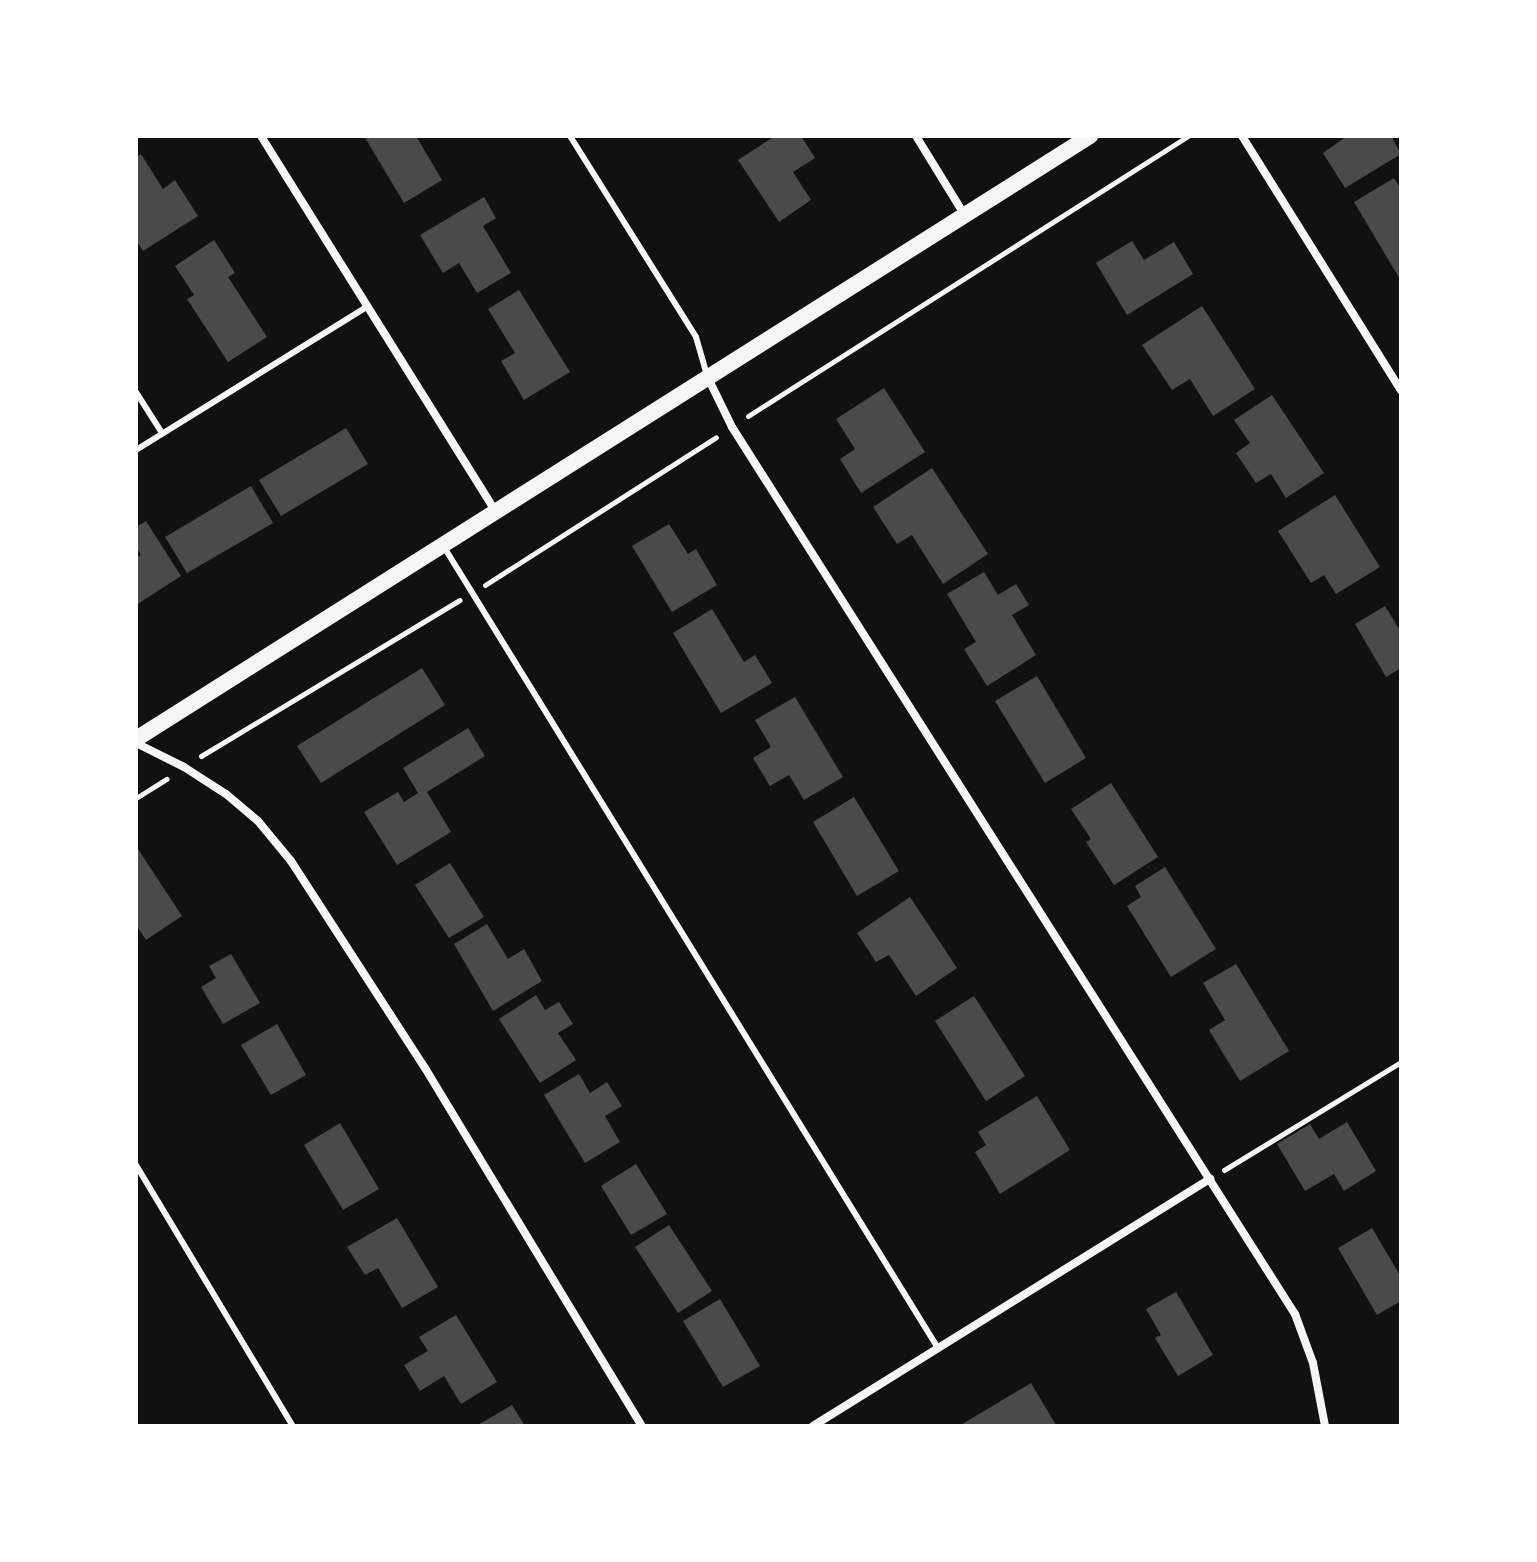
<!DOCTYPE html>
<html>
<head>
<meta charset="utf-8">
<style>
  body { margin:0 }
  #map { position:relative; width:1537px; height:1562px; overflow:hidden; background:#111; font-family:"Exo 2",sans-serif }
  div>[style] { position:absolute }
  .building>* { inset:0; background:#4a4a4a }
  .path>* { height:5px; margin:-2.5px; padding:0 2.5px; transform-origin:2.5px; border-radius:2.5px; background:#f5f5f5 }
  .service>* { height:6px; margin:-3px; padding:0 3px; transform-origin:3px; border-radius:3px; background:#f5f5f5 }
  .minor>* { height:8px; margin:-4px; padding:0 4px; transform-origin:4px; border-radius:4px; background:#f5f5f5 }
  .secondary>* { height:16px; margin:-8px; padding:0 8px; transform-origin:8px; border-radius:8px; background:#f5f5f5 }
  span { translate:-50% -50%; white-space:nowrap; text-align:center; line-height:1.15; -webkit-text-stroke:6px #fff; paint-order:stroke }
  .frame { position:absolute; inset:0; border:138px solid #fff; pointer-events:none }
</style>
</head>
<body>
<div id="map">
  <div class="building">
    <div style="clip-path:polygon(364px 136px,416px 136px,442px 180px,404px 203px)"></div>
    <div style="clip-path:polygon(775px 136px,801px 136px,815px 158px,793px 172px,811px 200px,779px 222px,738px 160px)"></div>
    <div style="clip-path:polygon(1347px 136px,1391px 136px,1401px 154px,1345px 188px,1323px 153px)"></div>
    <div style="clip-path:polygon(141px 154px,163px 189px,175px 180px,198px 216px,143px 251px,136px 240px,136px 157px)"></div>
    <div style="clip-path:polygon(1394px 178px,1401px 189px,1401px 281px,1354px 202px)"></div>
    <div style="clip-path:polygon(484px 197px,496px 218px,483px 226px,511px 273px,477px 293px,459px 263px,443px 273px,420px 235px)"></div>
    <div style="clip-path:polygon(214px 240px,235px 273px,228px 277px,267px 337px,228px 362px,187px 299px,194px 295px,175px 266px)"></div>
    <div style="clip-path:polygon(1132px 241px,1144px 260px,1174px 242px,1193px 274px,1127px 315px,1096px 263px)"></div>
    <div style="clip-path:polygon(519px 290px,570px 372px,524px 400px,501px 361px,515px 353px,488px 309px)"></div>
    <div style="clip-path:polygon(1202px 306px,1255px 389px,1213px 416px,1190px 379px,1172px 390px,1142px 345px)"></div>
    <div style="clip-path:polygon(884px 388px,925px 452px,861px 493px,840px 459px,855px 449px,836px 419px)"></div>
    <div style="clip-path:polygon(1272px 395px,1324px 473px,1286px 498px,1271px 474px,1256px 483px,1236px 453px,1250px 443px,1234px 420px)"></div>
    <div style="clip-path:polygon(346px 428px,368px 464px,281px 516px,259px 480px)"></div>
    <div style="clip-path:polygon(932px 468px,988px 554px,943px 584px,912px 535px,897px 544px,873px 507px)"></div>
    <div style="clip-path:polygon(251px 486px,273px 523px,187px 573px,165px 537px)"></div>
    <div style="clip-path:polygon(1335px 495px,1380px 567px,1336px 594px,1324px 575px,1311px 583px,1278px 531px)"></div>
    <div style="clip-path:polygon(146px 521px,181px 576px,136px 605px,136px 558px,141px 555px,136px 547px,136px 527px)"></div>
    <div style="clip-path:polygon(669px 524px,688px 554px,696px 549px,717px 585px,672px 612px,632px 546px)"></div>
    <div style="clip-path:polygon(984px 572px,998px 595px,1016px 584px,1029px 605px,1012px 615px,1036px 655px,987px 686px,964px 649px,976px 642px,947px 594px)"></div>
    <div style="clip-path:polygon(1385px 606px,1401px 632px,1401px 668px,1386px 677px,1355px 624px)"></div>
    <div style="clip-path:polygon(712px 609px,744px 662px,755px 655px,772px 683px,721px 713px,673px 633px)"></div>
    <div style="clip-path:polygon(422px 668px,445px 705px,321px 783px,297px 746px)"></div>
    <div style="clip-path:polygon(1037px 676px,1086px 758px,1045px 783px,995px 701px)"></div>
    <div style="clip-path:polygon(795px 697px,843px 777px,804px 800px,789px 775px,770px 786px,753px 758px,771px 747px,755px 720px)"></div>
    <div style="clip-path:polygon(468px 728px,485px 756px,427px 792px,451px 832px,397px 865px,364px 812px,398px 792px,404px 802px,418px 793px,403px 768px)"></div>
    <div style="clip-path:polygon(1111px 783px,1158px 857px,1114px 885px,1086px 842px,1091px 839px,1071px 809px)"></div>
    <div style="clip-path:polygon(854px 797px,899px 871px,857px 896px,813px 822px)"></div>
    <div style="clip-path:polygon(136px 846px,182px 916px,146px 940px,136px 925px)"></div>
    <div style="clip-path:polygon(450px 863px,484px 917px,449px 938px,415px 885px)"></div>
    <div style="clip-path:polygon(1165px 867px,1216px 949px,1171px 977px,1127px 906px,1141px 897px,1135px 886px)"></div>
    <div style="clip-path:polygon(910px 897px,957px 968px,916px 996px,889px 955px,876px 962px,857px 933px)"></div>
    <div style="clip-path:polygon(487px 924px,508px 959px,524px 949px,542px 981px,493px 1011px,454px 944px)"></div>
    <div style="clip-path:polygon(231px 954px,260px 1003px,223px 1024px,201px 987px,216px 978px,209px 966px)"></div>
    <div style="clip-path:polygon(1236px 964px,1289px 1051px,1240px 1081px,1209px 1030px,1225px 1020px,1203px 983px)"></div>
    <div style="clip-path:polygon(536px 995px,545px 1010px,559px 1002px,573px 1024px,558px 1033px,576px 1060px,540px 1083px,499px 1019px)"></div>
    <div style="clip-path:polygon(974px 996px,1025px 1076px,986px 1101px,935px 1021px)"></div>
    <div style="clip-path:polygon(277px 1024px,306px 1075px,271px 1095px,241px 1045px)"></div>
    <div style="clip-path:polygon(579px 1074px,590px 1093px,607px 1082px,622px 1106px,605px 1116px,620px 1142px,585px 1163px,544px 1095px)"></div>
    <div style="clip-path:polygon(1037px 1096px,1070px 1150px,1000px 1194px,975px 1152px,986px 1145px,978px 1132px)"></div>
    <div style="clip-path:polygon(1347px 1122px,1376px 1171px,1344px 1191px,1334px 1174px,1305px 1191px,1277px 1144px,1310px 1124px,1319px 1139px)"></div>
    <div style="clip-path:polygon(340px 1123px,379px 1189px,343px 1210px,304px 1145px)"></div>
    <div style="clip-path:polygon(636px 1164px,667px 1214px,631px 1235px,601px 1186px)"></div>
    <div style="clip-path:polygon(397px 1218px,438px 1287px,402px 1308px,378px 1268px,365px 1275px,347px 1247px)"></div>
    <div style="clip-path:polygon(669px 1225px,712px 1291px,678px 1313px,635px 1247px)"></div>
    <div style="clip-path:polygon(1372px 1228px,1401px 1277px,1401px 1301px,1377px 1315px,1338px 1248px)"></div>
    <div style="clip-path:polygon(1176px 1292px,1213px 1355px,1178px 1376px,1155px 1338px,1161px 1335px,1146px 1309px)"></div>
    <div style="clip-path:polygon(720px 1299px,760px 1366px,723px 1387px,683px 1321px)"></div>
    <div style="clip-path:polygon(456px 1315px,497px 1382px,461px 1404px,444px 1376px,420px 1391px,404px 1365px,428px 1351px,419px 1337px)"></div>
    <div style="clip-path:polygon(1031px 1383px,1056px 1425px,959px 1426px)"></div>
    <div style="clip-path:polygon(512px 1405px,525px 1426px,476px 1426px)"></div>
  </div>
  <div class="path">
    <div style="left:748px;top:416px;width:522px;rotate:-32.47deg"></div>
    <div style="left:485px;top:585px;width:274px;rotate:-32.6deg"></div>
    <div style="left:201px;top:756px;width:302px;rotate:-31.1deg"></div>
    <div style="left:136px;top:798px;width:36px;rotate:-32deg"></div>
    <div style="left:1224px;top:1170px;width:207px;rotate:-31.4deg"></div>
  </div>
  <div class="service">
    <div style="left:570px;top:136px;width:237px;rotate:57.9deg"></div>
    <div style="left:696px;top:337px;width:40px;rotate:74deg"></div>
    <div style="left:136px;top:392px;width:49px;rotate:57.6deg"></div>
    <div style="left:136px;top:450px;width:272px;rotate:-31.8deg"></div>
    <div style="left:444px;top:547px;width:941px;rotate:58.34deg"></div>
    <div style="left:136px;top:1165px;width:305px;rotate:59deg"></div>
  </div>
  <div class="minor">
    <div style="left:261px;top:136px;width:443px;rotate:58deg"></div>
    <div style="left:916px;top:136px;width:92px;rotate:58.4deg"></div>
    <div style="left:1242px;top:136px;width:300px;rotate:58deg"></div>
    <div style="left:709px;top:380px;width:52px;rotate:63.9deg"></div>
    <div style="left:732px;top:427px;width:1051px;rotate:57.6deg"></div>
    <div style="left:1295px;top:1314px;width:52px;rotate:69.8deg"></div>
    <div style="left:1313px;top:1363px;width:64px;rotate:79.2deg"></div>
    <div style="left:136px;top:743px;width:54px;rotate:26.6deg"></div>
    <div style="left:184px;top:767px;width:50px;rotate:32.7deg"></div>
    <div style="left:226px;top:794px;width:42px;rotate:40.2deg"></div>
    <div style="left:258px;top:821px;width:52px;rotate:50.5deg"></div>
    <div style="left:291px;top:861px;width:247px;rotate:57.1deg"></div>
    <div style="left:425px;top:1068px;width:419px;rotate:58.8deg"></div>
    <div style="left:813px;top:1426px;width:468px;rotate:-31.9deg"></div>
  </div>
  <div class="secondary">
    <div style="left:136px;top:739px;width:1129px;rotate:-32.3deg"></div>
  </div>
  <div class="frame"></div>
</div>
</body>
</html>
